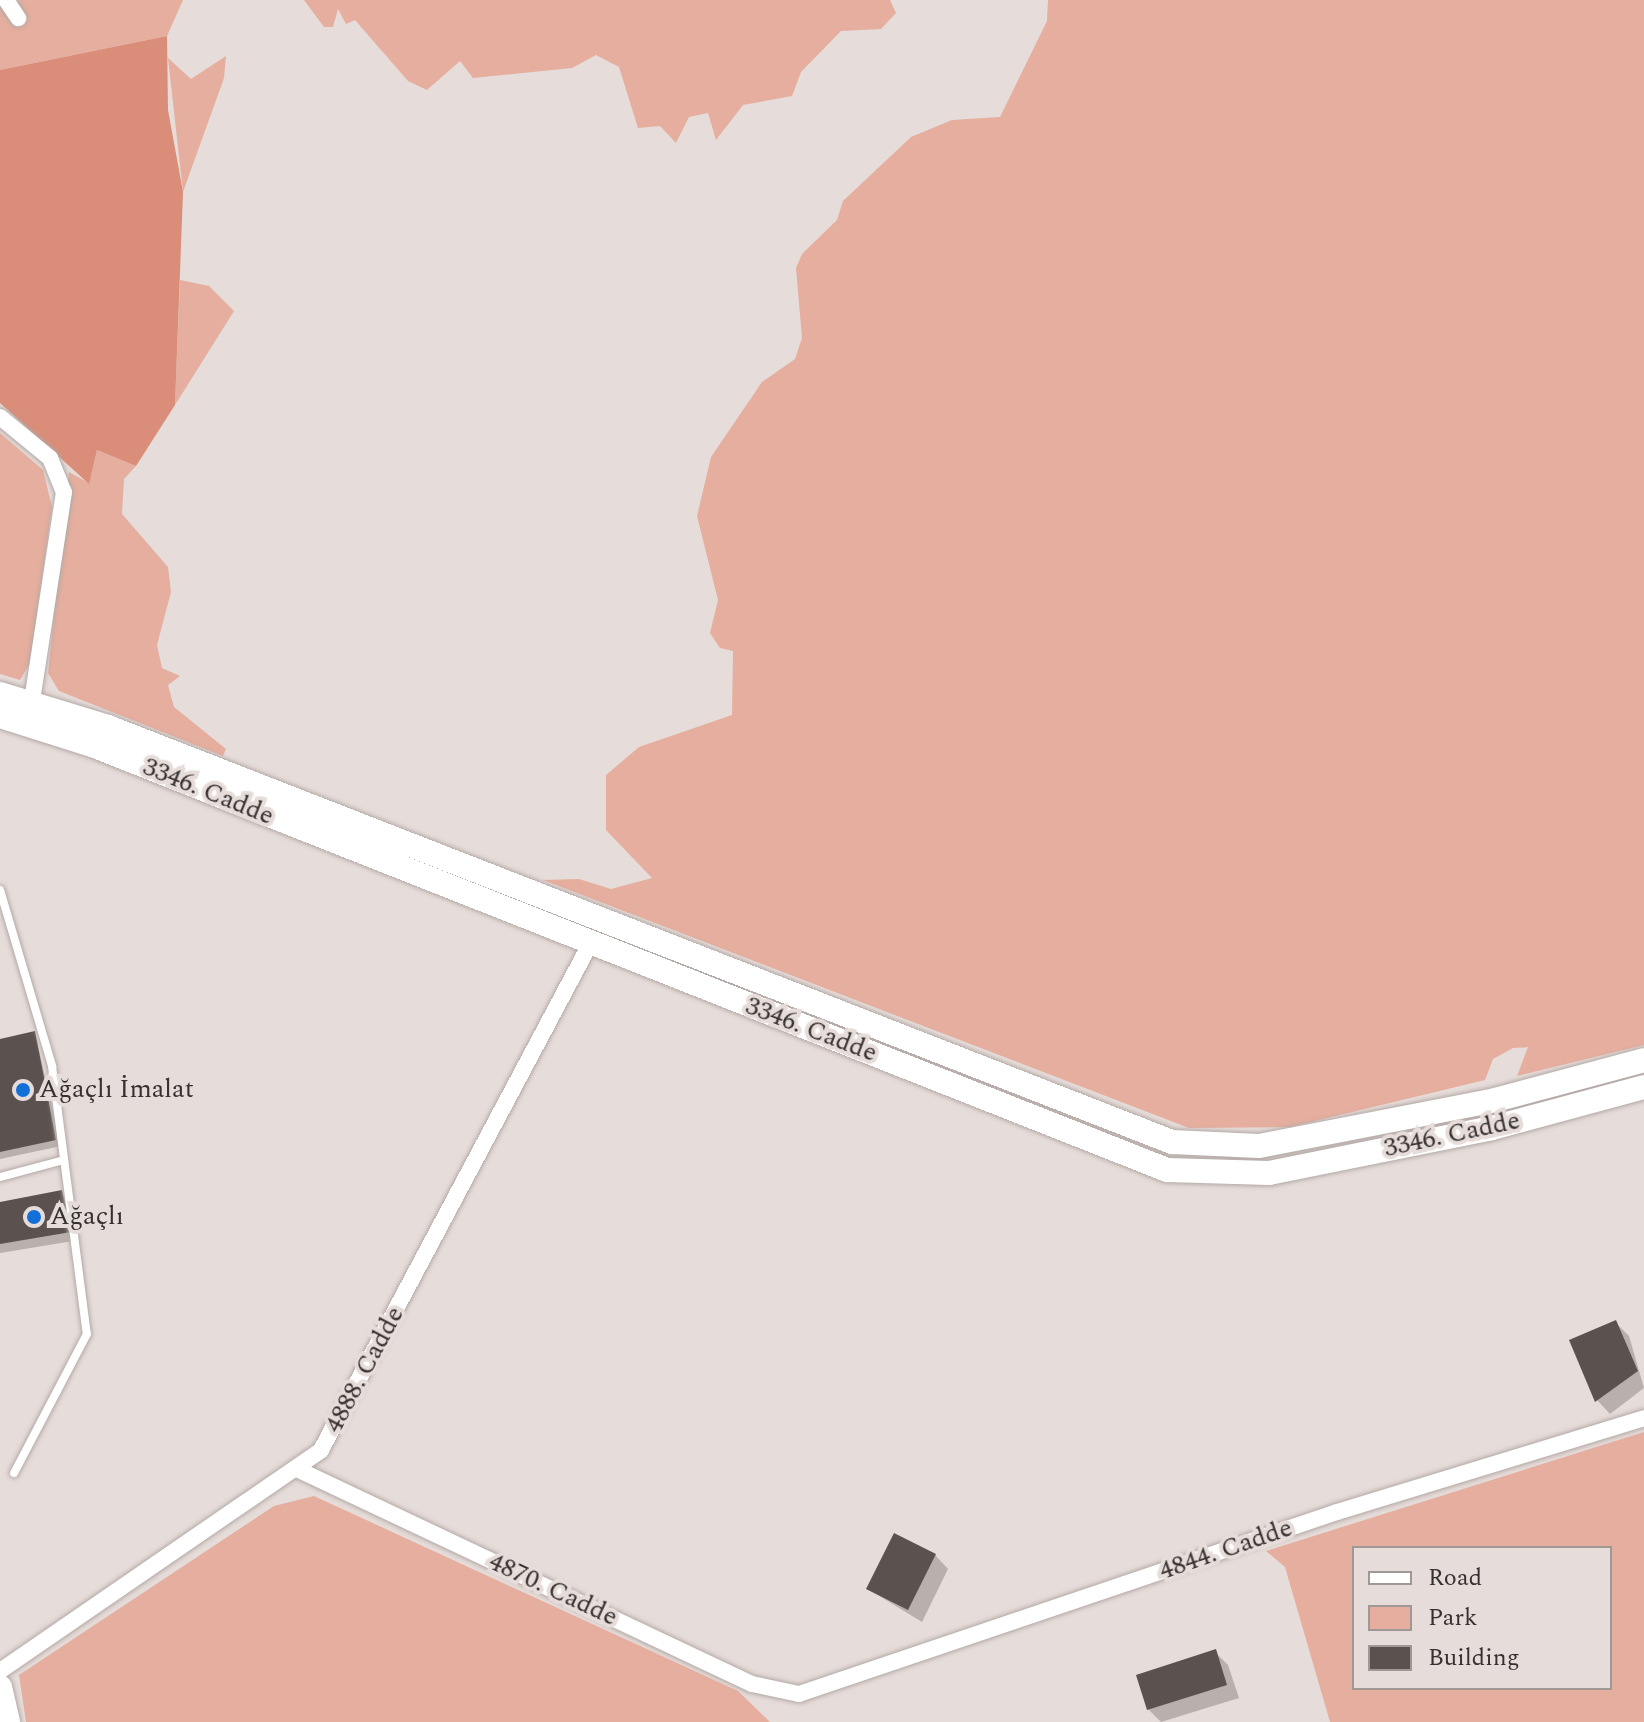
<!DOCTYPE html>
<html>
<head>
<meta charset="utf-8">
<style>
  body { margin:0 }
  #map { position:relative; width:1644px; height:1722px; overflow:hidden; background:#e6dcd9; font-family:Spectral,serif }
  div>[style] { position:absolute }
  .green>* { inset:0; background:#e6ae9e }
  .forest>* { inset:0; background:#da8d78 }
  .shadow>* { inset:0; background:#0003 }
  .building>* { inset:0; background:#5b5250 }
  .roads { filter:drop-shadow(0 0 2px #b3a9a6) drop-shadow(0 0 2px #b3a9a6) }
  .lane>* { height:8px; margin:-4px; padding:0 4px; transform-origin:4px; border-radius:4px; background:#fff }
  .street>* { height:16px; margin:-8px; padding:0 8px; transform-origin:8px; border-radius:8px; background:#fff }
  .secondary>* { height:24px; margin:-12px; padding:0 12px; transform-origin:12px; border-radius:12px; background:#fff }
  .dots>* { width:22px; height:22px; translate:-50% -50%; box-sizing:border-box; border:4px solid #e6dcd9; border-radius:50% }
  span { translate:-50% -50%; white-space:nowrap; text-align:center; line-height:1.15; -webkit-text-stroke:8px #e6dcd9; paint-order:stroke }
  .street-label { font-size:26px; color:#353130 }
  .poi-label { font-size:26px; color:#353130 }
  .left { translate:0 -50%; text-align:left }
  .legend { position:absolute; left:1352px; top:1546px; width:260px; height:144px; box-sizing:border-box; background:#e6dcd9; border:2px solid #9f9895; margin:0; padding:10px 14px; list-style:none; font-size:24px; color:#353130 }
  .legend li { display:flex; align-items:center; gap:16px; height:40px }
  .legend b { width:40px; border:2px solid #9f9895 }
</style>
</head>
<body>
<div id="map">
  <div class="green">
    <div style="clip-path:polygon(19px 0,183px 0,167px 36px,0 70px,0 1px,8px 12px)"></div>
    <div style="clip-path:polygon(304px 0,890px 0,896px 13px,881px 29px,841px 31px,801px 72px,792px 96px,743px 105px,716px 140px,708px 113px,689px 117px,676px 143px,660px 126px,638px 128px,619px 67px,596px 55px,572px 68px,473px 78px,460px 61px,427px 90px,408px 81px,355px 20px,346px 24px,338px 9px,333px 27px,324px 27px)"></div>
    <div style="clip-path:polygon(1048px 0,1644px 0,1644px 1045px,1517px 1076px,1528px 1047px,1513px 1048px,1493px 1059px,1485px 1080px,1290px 1127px,1189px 1128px,543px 880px,579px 879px,611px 889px,652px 878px,606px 830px,606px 775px,639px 747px,732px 715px,733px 651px,720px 648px,710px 633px,718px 600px,697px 516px,711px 457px,762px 382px,795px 359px,802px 338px,796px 268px,802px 254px,837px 220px,843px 201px,911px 137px,952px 120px,1000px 117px,1047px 21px)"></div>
    <div style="clip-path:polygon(226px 56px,224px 78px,183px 192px,168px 58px,191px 79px)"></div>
    <div style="clip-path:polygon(180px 280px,209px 286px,234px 311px,175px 405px)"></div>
    <div style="clip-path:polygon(0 433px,43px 470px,52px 507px,30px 663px,20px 680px,0 674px)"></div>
    <div style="clip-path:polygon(97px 450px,136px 466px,124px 479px,122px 514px,168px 567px,171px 592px,157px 645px,162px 668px,180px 676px,168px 685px,174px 707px,226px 749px,223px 756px,59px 691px,48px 673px,69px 472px,89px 483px)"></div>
    <div style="clip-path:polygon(evenodd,1644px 1432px,1644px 1722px,1330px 1722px,1285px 1567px,1266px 1551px,1644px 1432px,1354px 1548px,1610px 1548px,1610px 1688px,1354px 1688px,1354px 1548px)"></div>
    <div style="clip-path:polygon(314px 1496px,738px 1691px,770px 1722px,26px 1722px,19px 1675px,274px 1506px)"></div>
  </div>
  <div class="forest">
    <div style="clip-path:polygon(167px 36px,168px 110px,183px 192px,175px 405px,136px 466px,97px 450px,89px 484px,0 403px,0 70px)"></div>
  </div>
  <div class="shadow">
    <div style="clip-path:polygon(35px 1033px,61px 1146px,0 1159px,0 1041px)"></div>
    <div style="clip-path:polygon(62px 1192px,79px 1240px,0 1253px,0 1204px)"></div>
    <div style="clip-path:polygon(1616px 1323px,1629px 1336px,1644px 1388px,1610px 1414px,1597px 1400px)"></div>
    <div style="clip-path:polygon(935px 1555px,948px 1569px,922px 1622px,868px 1589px)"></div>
    <div style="clip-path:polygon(1215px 1652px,1228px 1665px,1239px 1698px,1161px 1722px,1148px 1709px)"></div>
  </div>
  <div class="building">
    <div style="clip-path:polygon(35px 1031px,56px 1140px,0 1152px,0 1039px)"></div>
    <div style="clip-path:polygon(62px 1190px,71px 1232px,0 1244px,0 1202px)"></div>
    <div style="clip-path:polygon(1616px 1320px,1638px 1371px,1595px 1402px,1569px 1340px)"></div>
    <div style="clip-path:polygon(894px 1533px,936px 1554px,908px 1610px,866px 1589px)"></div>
    <div style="clip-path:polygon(1216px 1649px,1227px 1685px,1147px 1710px,1136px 1675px)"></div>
  </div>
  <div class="roads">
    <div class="lane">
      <div style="left:0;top:890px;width:184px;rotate:73.5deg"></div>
      <div style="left:52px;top:1066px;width:270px;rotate:82.6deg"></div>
      <div style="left:87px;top:1334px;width:157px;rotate:117.7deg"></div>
      <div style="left:0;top:1177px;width:66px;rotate:-14.9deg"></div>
    </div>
    <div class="street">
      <div style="left:6px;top:0;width:22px;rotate:56deg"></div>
      <div style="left:0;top:417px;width:65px;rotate:39.4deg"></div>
      <div style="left:50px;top:458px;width:37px;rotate:68deg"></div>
      <div style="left:64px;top:492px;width:212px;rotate:98.7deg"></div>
      <div style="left:299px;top:1470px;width:501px;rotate:25.29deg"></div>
      <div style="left:752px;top:1684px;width:48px;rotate:12deg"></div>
      <div style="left:799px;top:1694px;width:568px;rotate:-18.69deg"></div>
      <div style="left:1337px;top:1512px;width:321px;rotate:-17deg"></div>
      <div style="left:0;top:1671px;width:390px;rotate:-34.5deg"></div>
      <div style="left:321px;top:1450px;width:573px;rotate:-62deg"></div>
    </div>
    <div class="secondary">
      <div style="left:0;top:694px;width:113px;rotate:17deg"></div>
      <div style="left:108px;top:727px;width:1142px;rotate:21.31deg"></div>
      <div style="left:1172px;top:1142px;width:87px;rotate:2.6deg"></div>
      <div style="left:1259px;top:1146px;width:240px;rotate:-11deg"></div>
      <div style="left:1495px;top:1100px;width:154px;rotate:-15deg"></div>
      <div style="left:0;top:716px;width:96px;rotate:17.5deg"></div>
      <div style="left:92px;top:745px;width:1156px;rotate:21.57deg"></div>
      <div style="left:1167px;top:1170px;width:102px;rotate:1.7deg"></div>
      <div style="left:1269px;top:1173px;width:227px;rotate:-11.4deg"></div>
      <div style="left:1492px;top:1128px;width:157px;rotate:-15.1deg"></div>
      <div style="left:0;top:1687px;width:36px;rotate:77deg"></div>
    </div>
  </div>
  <div class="dots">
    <div style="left:23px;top:1090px;background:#1470d9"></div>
    <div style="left:34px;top:1217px;background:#1470d9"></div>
  </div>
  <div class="street-label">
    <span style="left:208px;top:792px;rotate:22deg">3346. Cadde</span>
    <span style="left:811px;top:1030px;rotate:21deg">3346. Cadde</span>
    <span style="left:1452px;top:1135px;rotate:-12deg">3346. Cadde</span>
    <span style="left:365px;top:1370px;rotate:-62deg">4888. Cadde</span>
    <span style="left:1226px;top:1550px;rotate:-19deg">4844. Cadde</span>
    <span style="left:553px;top:1590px;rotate:25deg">4870. Cadde</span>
  </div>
  <div class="poi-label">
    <span class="left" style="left:39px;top:1090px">Ağaçlı İmalat</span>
    <span class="left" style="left:50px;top:1217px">Ağaçlı</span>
  </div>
  <ul class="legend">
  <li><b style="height:10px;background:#fff"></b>Road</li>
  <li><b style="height:22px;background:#e6ae9e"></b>Park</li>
  <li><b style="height:22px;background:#5b5250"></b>Building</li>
  </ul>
</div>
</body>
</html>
